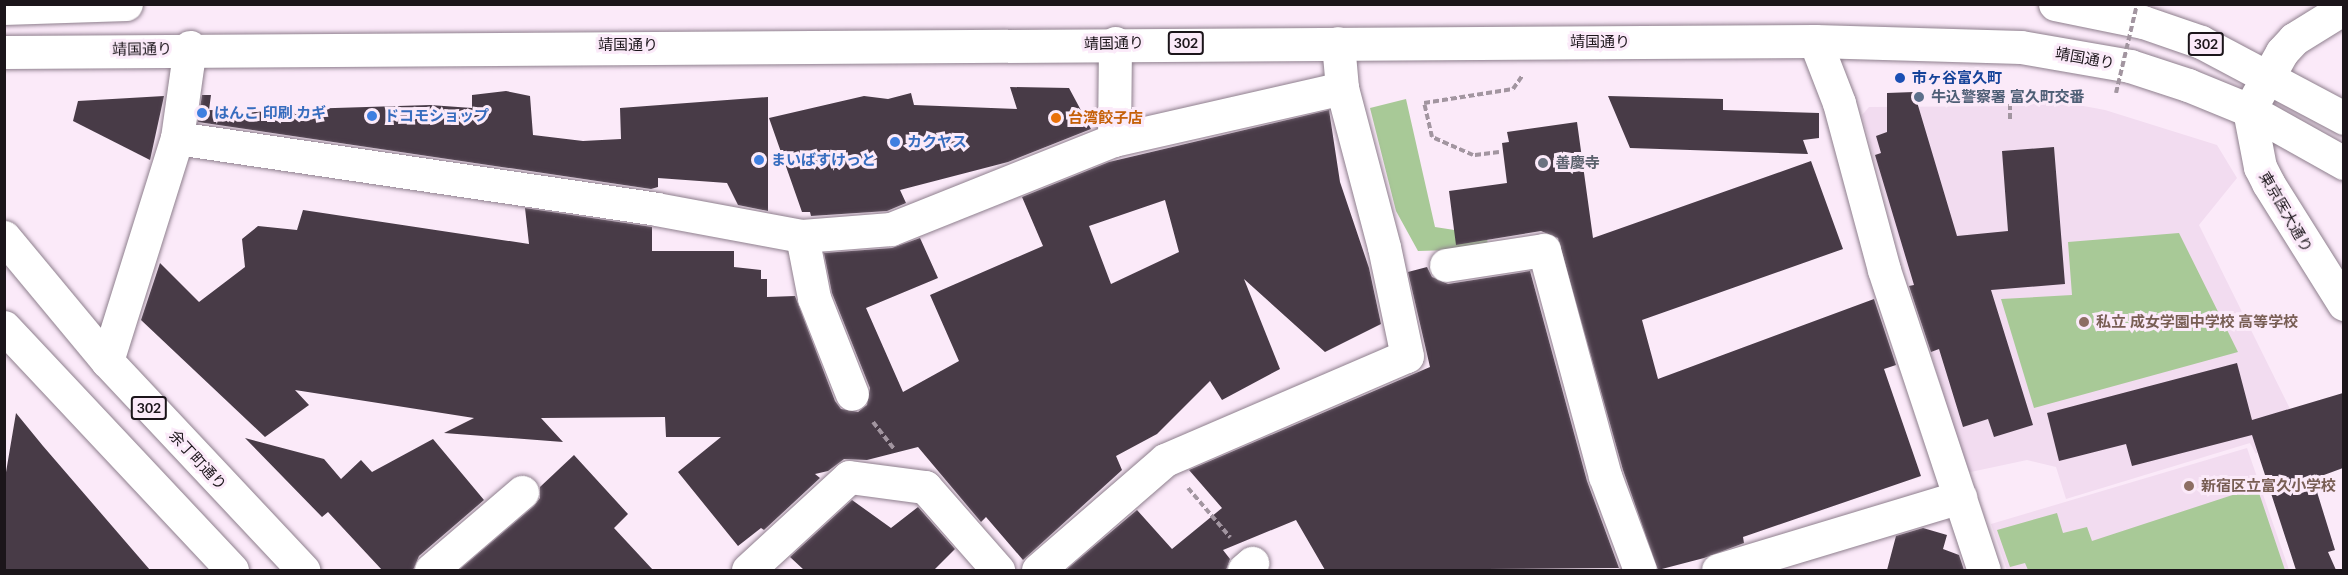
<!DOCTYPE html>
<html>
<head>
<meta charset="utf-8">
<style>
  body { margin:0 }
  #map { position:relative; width:2348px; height:575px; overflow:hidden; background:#fbeaf9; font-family:Lato,"Noto Sans JP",sans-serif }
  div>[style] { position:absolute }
  .built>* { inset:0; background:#f2dcf0 }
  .green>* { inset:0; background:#a8c997 }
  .building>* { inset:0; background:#483b47 }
  .path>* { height:4px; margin-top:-2px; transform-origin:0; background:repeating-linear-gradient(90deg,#a295a0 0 6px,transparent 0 9px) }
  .roads { filter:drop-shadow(0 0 2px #8e7f8d) drop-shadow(0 0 2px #8e7f8d) }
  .minor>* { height:33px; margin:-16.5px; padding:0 16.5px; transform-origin:16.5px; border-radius:16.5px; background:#fff }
  .major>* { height:33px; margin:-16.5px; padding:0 16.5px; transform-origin:16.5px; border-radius:16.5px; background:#fff }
  .path-bridge>* { height:4px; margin-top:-2px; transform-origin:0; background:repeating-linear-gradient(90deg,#a295a0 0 6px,transparent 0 9px) }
  .dots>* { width:16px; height:16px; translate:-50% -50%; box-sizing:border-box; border:3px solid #fbeaf9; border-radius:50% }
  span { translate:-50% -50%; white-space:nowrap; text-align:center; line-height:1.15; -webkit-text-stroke:6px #fbeaf9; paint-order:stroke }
  .shield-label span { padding:2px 4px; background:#fbeaf9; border:2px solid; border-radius:4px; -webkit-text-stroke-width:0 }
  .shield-label { font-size:14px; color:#1b151a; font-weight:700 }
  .street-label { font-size:15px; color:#1b151a }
  .transit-label { font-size:15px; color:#164399; font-weight:700 }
  .left { translate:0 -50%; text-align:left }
  .service-label { font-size:15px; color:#4e5e75; font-weight:700 }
  .shop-label { font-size:15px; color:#366cbe; font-weight:700 }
  .food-label { font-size:15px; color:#c56008; font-weight:700 }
  .worship-label { font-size:15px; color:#5b616d; font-weight:700 }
  .education-label { font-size:15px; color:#785e54; font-weight:700 }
  .frame { position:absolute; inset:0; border:6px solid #1b151a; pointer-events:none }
</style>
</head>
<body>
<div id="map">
  <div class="built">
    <div style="clip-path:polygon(2046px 99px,2105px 110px,2217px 145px,2237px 178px,2199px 225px,2295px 419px,2256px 454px,2250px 443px,2066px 499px,2056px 467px,2027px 460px,1966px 473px,1862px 115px,1869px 107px,2028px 106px)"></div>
    <div style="clip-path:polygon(2247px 448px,2289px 570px,2007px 570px,1991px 524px)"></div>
  </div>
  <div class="green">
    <div style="clip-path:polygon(1406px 99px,1435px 227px,1487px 235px,1488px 249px,1418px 251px,1396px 211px,1370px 108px)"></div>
    <div style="clip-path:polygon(2179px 233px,2238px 352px,2034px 408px,2001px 299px,2072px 295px,2068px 242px)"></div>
    <div style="clip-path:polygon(2257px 487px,2285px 570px,2028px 570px,2025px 563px,2010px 567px,1997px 530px,2057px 513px,2063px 533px,2087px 527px,2092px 541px)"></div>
  </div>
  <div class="building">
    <div style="clip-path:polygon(1010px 87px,1069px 88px,1091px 129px,1008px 162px,900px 190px,906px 203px,887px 211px,811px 216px,810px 212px,802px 212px,769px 118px,864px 96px,888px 99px,911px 93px,914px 105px,1017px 109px)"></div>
    <div style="clip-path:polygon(506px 91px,530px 96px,533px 135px,583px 141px,621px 139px,620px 108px,768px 97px,768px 211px,738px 205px,727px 183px,658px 178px,658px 187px,651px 189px,198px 122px,202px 95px,211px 95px,209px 110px,302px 113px,303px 109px,430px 105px,472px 108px,472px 95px)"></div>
    <div style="clip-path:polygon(1914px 92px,1957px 236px,2008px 231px,2002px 151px,2054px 147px,2065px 284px,1991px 290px,2033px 425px,1994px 437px,1988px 419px,1963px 427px,1939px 349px,1931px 352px,1909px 286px,1914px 285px,1875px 155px,1881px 153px,1876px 136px,1887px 132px,1887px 93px)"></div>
    <div style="clip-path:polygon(164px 96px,150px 160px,73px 121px,78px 101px)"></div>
    <div style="clip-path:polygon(1608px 96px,1723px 99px,1723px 110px,1819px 113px,1819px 138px,1803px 140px,1808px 154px,1630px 148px)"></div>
    <div style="clip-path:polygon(evenodd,1329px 110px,1340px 182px,1369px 268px,1381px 324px,1325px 352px,1244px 279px,1280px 369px,1222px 400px,1210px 381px,1157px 434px,1116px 456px,1122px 470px,1023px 560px,986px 517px,981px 522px,918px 447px,867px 460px,844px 459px,828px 471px,815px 474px,820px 478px,764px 530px,761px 528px,738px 546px,678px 472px,721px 437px,666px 437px,665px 417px,541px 418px,563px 442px,444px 433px,474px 418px,295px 390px,309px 405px,265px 437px,141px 320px,160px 263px,199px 302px,245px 267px,242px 239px,258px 226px,297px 230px,303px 210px,529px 244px,525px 208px,652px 227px,652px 251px,734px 251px,734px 267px,761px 270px,761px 279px,767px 279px,767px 297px,795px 296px,835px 401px,841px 409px,858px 412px,867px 405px,870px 388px,832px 293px,824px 253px,892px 248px,920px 238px,938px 278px,866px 308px,903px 392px,959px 361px,930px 295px,1043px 246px,1022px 197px,1109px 162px,1329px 110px,1165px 200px,1179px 252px,1111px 284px,1089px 226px,1165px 200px)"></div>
    <div style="clip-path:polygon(1577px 122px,1593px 238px,1811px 161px,1843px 249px,1642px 320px,1658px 379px,1874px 299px,1896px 365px,1884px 369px,1921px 476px,1743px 537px,1744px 543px,1704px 558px,1658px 570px,1623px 470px,1558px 238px,1541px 231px,1456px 245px,1449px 191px,1507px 183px,1502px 143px,1509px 142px,1507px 132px)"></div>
    <div style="clip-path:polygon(1427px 267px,1432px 277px,1448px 284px,1530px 271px,1587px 481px,1619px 568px,1325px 570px,1296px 520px,1223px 550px,1230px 559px,1226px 570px,1066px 570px,1137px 510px,1172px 549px,1222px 508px,1189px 470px,1430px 367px,1408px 272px)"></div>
    <div style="clip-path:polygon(2237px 363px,2252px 420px,2343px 393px,2343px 468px,2313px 479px,2335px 550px,2328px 552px,2336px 570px,2296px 570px,2252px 435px,2132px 466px,2126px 444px,2059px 461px,2047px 413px)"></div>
    <div style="clip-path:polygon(16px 413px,43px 446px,150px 570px,4px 570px,4px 484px)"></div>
    <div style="clip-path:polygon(245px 438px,324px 459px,341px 479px,361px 460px,372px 472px,433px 439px,484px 500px,419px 556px,413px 570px,382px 570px,328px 512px,322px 517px)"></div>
    <div style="clip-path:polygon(574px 455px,628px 514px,614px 528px,653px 570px,459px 570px,534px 506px,540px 498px,540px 487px)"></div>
    <div style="clip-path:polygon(852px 500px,891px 528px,918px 507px,955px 549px,934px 570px,804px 570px,790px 557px)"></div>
    <div style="clip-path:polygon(1923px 528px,1947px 535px,1943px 549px,1959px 555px,1964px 570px,1887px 570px,1896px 536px)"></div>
  </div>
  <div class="path">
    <div style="left:2010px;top:104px;width:16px;rotate:90deg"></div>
    <div style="left:1499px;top:152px;width:26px;rotate:173deg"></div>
    <div style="left:1473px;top:155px;width:45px;rotate:-156.3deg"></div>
    <div style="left:1432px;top:137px;width:35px;rotate:-103deg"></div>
    <div style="left:1424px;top:103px;width:90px;rotate:-8.9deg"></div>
    <div style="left:1513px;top:89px;width:16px;rotate:-55deg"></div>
    <div style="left:873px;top:422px;width:34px;rotate:52deg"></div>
    <div style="left:1188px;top:488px;width:65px;rotate:49.4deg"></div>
  </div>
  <div class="roads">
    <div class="minor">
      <div style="left:2344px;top:8px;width:59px;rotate:148.2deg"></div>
      <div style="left:2294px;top:39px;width:18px;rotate:133deg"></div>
      <div style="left:2282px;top:52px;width:67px;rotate:119.6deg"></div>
      <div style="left:2249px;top:110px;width:58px;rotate:79.1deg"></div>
      <div style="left:2260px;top:167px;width:18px;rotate:63deg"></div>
      <div style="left:2268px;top:183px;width:143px;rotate:57.9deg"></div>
      <div style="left:1815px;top:41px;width:66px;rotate:68.8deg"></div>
      <div style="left:1839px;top:103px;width:173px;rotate:74.9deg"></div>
      <div style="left:1884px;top:270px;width:316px;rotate:71.6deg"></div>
      <div style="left:177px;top:138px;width:484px;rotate:8.4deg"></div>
      <div style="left:656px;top:209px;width:148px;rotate:10.5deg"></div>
      <div style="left:802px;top:236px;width:89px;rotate:-4.5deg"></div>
      <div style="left:891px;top:229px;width:240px;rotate:-21.8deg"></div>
      <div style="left:1114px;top:140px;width:234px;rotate:-12.8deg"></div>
      <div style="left:1114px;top:140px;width:97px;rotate:-89.4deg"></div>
      <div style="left:802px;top:236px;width:63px;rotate:79deg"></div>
      <div style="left:814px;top:298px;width:103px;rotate:68.4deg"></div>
      <div style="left:1446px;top:265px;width:99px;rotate:-8.7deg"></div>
      <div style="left:1544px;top:250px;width:234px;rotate:74.9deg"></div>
      <div style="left:1605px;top:476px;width:100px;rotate:69.6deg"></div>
      <div style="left:107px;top:361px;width:234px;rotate:-72.6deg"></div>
      <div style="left:177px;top:138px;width:92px;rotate:-81.9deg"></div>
      <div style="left:431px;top:570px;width:120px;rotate:-40.6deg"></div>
      <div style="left:748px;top:570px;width:137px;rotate:-42.6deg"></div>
      <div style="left:849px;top:477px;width:77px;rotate:7.5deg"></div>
      <div style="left:925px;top:487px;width:111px;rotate:48.7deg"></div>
      <div style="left:1038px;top:570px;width:168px;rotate:-40.9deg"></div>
      <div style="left:1165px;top:460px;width:263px;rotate:-23.3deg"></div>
      <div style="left:1407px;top:356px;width:111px;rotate:-101.9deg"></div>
      <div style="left:1384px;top:247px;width:164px;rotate:-104.8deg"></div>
      <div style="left:1342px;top:88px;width:45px;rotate:-95.1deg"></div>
      <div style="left:1244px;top:570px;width:11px;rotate:-41deg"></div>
      <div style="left:1718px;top:570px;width:253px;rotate:-16.8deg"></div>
    </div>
    <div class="major">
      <div style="left:2055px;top:4px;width:90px;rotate:11.6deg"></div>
      <div style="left:2143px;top:22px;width:61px;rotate:19deg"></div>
      <div style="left:2201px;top:42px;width:162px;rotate:28deg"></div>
      <div style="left:4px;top:8px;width:122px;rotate:-1.9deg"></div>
      <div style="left:4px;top:52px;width:1811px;rotate:-0.35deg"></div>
      <div style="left:1815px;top:41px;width:206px;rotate:1.7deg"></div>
      <div style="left:2021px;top:47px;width:111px;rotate:9.9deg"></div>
      <div style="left:2130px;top:66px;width:61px;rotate:18.1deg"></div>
      <div style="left:2188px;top:85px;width:66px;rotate:22.3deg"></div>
      <div style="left:2249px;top:110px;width:109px;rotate:29.2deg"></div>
      <div style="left:4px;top:237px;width:161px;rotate:50.3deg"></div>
      <div style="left:107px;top:361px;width:287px;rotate:46.8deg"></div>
      <div style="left:4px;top:327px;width:333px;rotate:46.8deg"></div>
    </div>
  </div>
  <div class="path-bridge">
    <div style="left:2116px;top:93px;width:91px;rotate:-76.7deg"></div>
  </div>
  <div class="dots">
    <div style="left:1900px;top:78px;background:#1a4fb4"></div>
    <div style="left:1919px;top:97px;background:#5c6f8a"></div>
    <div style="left:202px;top:113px;background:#3f7fe0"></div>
    <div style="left:372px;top:116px;background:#3f7fe0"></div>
    <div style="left:1056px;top:118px;background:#e8710a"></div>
    <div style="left:895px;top:142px;background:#3f7fe0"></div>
    <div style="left:759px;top:160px;background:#3f7fe0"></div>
    <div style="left:1543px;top:163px;background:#6b7280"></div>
    <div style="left:2084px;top:322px;background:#8d6e63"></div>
    <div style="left:2189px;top:486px;background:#8d6e63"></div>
  </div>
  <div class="shield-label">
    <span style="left:1186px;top:43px">302</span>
    <span style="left:2206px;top:44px">302</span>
    <span style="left:149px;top:408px">302</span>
  </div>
  <div class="street-label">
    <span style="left:1600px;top:42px">靖国通り</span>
    <span style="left:1114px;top:43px;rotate:-1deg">靖国通り</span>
    <span style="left:628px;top:45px">靖国通り</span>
    <span style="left:142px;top:49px;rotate:-1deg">靖国通り</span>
    <span style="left:2085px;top:58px;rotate:10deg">靖国通り</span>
    <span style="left:2286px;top:212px;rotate:60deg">東京医大通り</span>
    <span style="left:198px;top:460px;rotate:47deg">余丁町通り</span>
  </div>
  <div class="transit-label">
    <span class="left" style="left:1912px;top:78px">市ヶ谷富久町</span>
  </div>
  <div class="service-label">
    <span class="left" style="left:1931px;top:97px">牛込警察署 富久町交番</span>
  </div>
  <div class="shop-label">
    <span class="left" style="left:214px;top:113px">はんこ 印刷 カギ</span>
    <span class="left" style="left:384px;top:116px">ドコモショップ</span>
    <span class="left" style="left:907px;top:142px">カクヤス</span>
    <span class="left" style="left:771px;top:160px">まいばすけっと</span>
  </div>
  <div class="food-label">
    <span class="left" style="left:1068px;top:118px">台湾餃子店</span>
  </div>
  <div class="worship-label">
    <span class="left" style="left:1555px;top:163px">善慶寺</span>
  </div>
  <div class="education-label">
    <span class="left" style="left:2096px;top:322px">私立 成女学園中学校 高等学校</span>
    <span class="left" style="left:2201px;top:486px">新宿区立富久小学校</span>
  </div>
  <div class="frame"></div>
</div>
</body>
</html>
